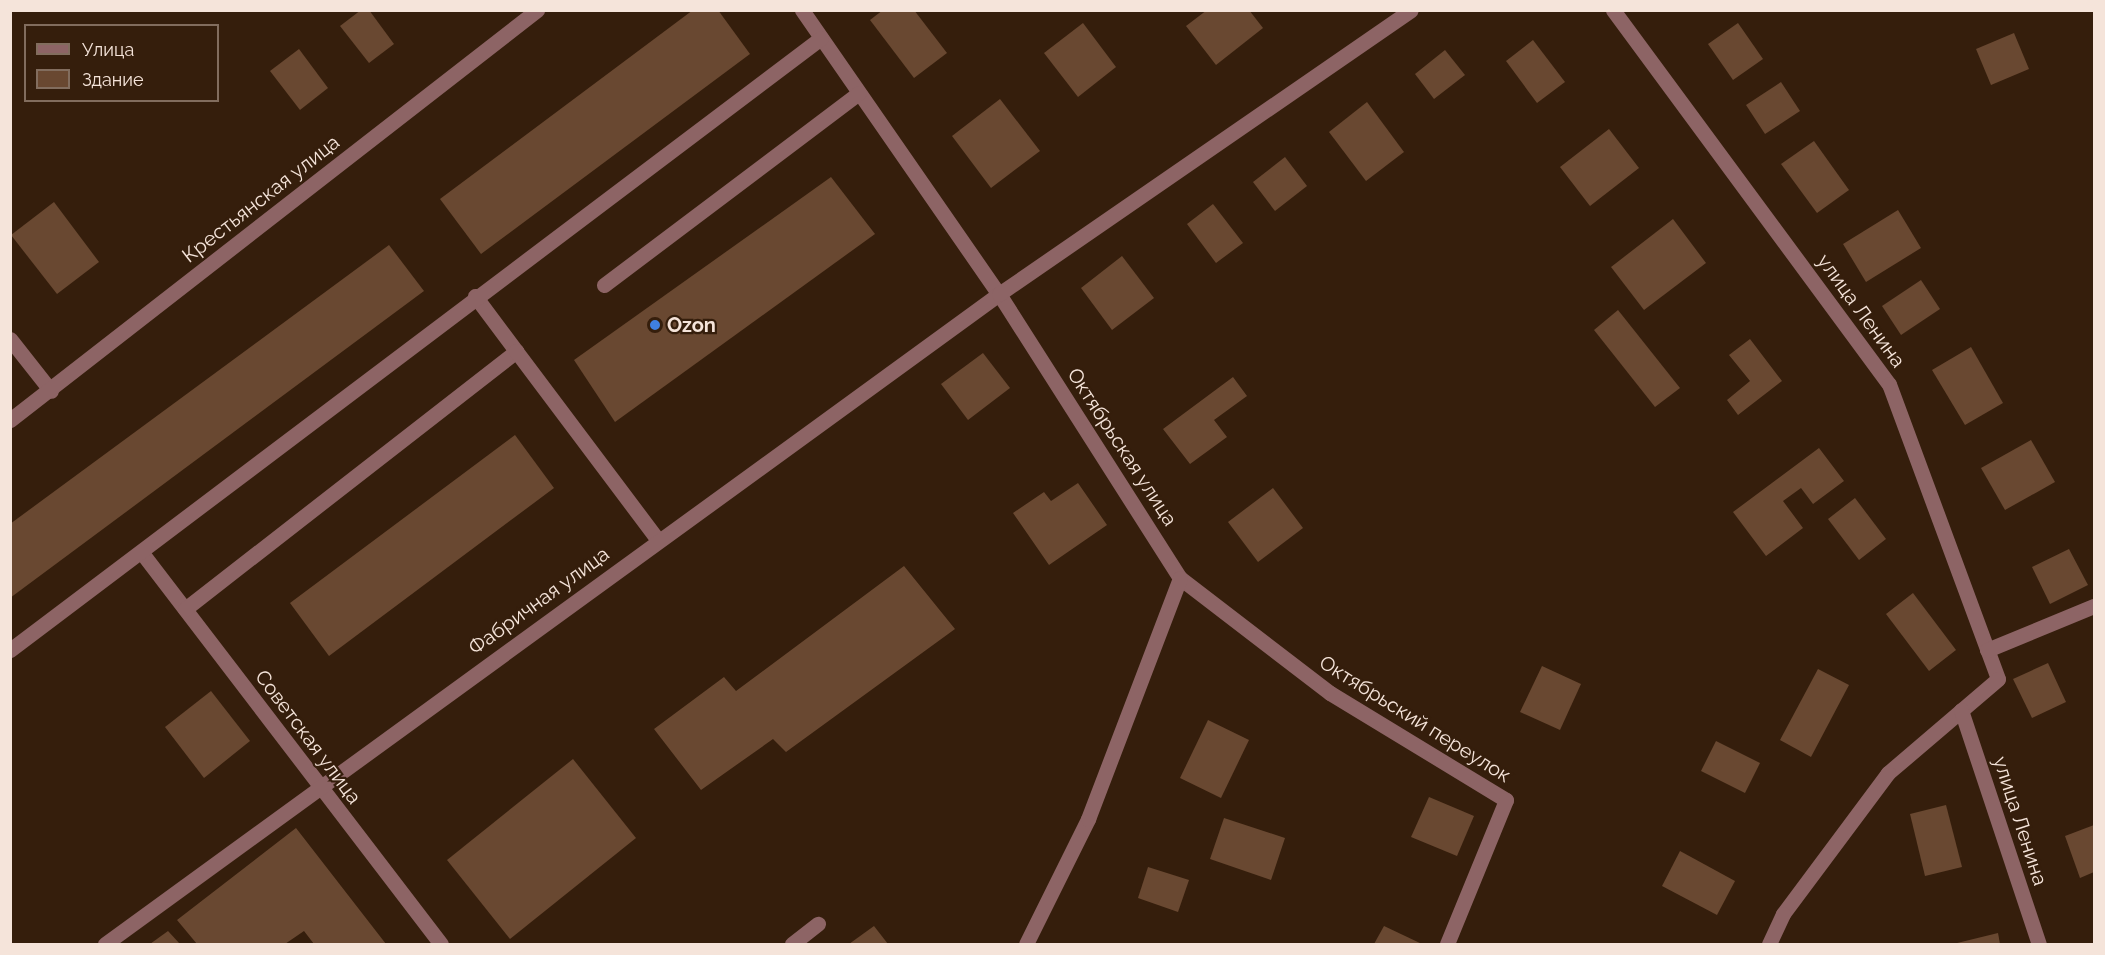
<!DOCTYPE html>
<html>
<head>
<meta charset="utf-8">
<style>
  body { margin:0 }
  #map { position:relative; width:2105px; height:955px; overflow:hidden; background:#351e0c; font-family:Raleway,sans-serif }
  div>[style] { position:absolute }
  .building>* { inset:0; background:#694831 }
  .minor>* { height:15px; margin:-7.5px; padding:0 7.5px; transform-origin:7.5px; border-radius:7.5px; background:#8d6465 }
  .dots>* { width:16px; height:16px; translate:-50% -50%; box-sizing:border-box; border:3px solid #351e0c; border-radius:50% }
  span { translate:-50% -50%; white-space:nowrap; text-align:center; line-height:1.15; -webkit-text-stroke:4.5px #351e0c; paint-order:stroke }
  .street-label { font-size:20px; color:#f5e4da }
  .poi-label { font-size:20px; color:#f5e4da; font-weight:700 }
  .left { translate:0 -50%; text-align:left }
  .frame { position:absolute; inset:0; border:12px solid #f5e4da; pointer-events:none }
  .legend { position:absolute; left:24px; top:24px; width:195px; height:78px; box-sizing:border-box; background:#351e0c; border:2px solid #826d5e; margin:0; padding:8px 10px; list-style:none; font-size:18px; color:#f5e4da }
  .legend li { display:flex; align-items:center; gap:12px; height:30px }
  .legend b { width:30px; border:2px solid #826d5e }
</style>
</head>
<body>
<div id="map">
  <div class="building">
    <div style="clip-path:polygon(361px 10px,369px 10px,394px 44px,369px 63px,340px 26px)"></div>
    <div style="clip-path:polygon(693px 10px,718px 10px,750px 54px,481px 254px,440px 199px)"></div>
    <div style="clip-path:polygon(883px 10px,914px 10px,947px 53px,914px 78px,870px 20px)"></div>
    <div style="clip-path:polygon(1207px 10px,1249px 10px,1263px 28px,1216px 65px,1186px 26px)"></div>
    <div style="clip-path:polygon(1083px 23px,1116px 67px,1078px 97px,1044px 53px)"></div>
    <div style="clip-path:polygon(1738px 23px,1763px 59px,1733px 80px,1708px 44px)"></div>
    <div style="clip-path:polygon(2014px 33px,2029px 69px,1991px 85px,1976px 49px)"></div>
    <div style="clip-path:polygon(1533px 40px,1565px 82px,1537px 103px,1506px 61px)"></div>
    <div style="clip-path:polygon(299px 49px,328px 88px,300px 110px,270px 71px)"></div>
    <div style="clip-path:polygon(1445px 50px,1465px 75px,1434px 99px,1415px 74px)"></div>
    <div style="clip-path:polygon(1781px 82px,1800px 111px,1765px 134px,1746px 105px)"></div>
    <div style="clip-path:polygon(1000px 99px,1040px 151px,991px 188px,952px 136px)"></div>
    <div style="clip-path:polygon(1367px 102px,1404px 152px,1366px 181px,1329px 132px)"></div>
    <div style="clip-path:polygon(1609px 129px,1639px 168px,1590px 206px,1560px 167px)"></div>
    <div style="clip-path:polygon(1814px 141px,1849px 190px,1817px 213px,1781px 164px)"></div>
    <div style="clip-path:polygon(1285px 157px,1307px 186px,1275px 211px,1253px 182px)"></div>
    <div style="clip-path:polygon(831px 177px,875px 234px,615px 422px,574px 360px)"></div>
    <div style="clip-path:polygon(54px 202px,99px 262px,57px 294px,11px 235px)"></div>
    <div style="clip-path:polygon(1213px 204px,1243px 243px,1216px 263px,1187px 224px)"></div>
    <div style="clip-path:polygon(1898px 210px,1921px 248px,1866px 282px,1843px 244px)"></div>
    <div style="clip-path:polygon(1673px 219px,1706px 263px,1644px 310px,1611px 267px)"></div>
    <div style="clip-path:polygon(389px 245px,424px 291px,10px 598px,10px 524px)"></div>
    <div style="clip-path:polygon(1122px 256px,1154px 298px,1112px 330px,1081px 288px)"></div>
    <div style="clip-path:polygon(1921px 280px,1940px 309px,1901px 335px,1882px 306px)"></div>
    <div style="clip-path:polygon(1618px 310px,1680px 388px,1655px 407px,1594px 330px)"></div>
    <div style="clip-path:polygon(1750px 339px,1782px 381px,1738px 415px,1727px 400px,1750px 381px,1729px 355px)"></div>
    <div style="clip-path:polygon(1971px 347px,2003px 403px,1965px 425px,1932px 370px)"></div>
    <div style="clip-path:polygon(983px 353px,1010px 388px,968px 420px,941px 384px)"></div>
    <div style="clip-path:polygon(1233px 377px,1247px 396px,1214px 420px,1227px 437px,1190px 464px,1163px 429px)"></div>
    <div style="clip-path:polygon(515px 435px,554px 488px,329px 656px,290px 603px)"></div>
    <div style="clip-path:polygon(2031px 440px,2055px 482px,2005px 510px,1981px 468px)"></div>
    <div style="clip-path:polygon(1819px 448px,1844px 481px,1813px 504px,1801px 488px,1783px 501px,1803px 528px,1766px 556px,1733px 512px)"></div>
    <div style="clip-path:polygon(1078px 483px,1107px 525px,1049px 565px,1013px 513px,1044px 492px,1051px 501px)"></div>
    <div style="clip-path:polygon(1273px 488px,1303px 528px,1258px 562px,1228px 522px)"></div>
    <div style="clip-path:polygon(1855px 498px,1886px 539px,1859px 560px,1828px 519px)"></div>
    <div style="clip-path:polygon(2069px 549px,2088px 585px,2050px 604px,2032px 567px)"></div>
    <div style="clip-path:polygon(904px 566px,955px 629px,786px 752px,773px 739px,701px 790px,654px 729px,724px 677px,736px 691px)"></div>
    <div style="clip-path:polygon(1913px 593px,1956px 650px,1929px 671px,1886px 614px)"></div>
    <div style="clip-path:polygon(2048px 663px,2066px 702px,2032px 718px,2013px 679px)"></div>
    <div style="clip-path:polygon(1542px 666px,1581px 684px,1560px 730px,1520px 712px)"></div>
    <div style="clip-path:polygon(1818px 669px,1849px 685px,1811px 757px,1780px 740px)"></div>
    <div style="clip-path:polygon(211px 691px,250px 741px,204px 778px,165px 727px)"></div>
    <div style="clip-path:polygon(1208px 720px,1249px 740px,1221px 798px,1180px 778px)"></div>
    <div style="clip-path:polygon(1716px 741px,1760px 763px,1745px 793px,1701px 771px)"></div>
    <div style="clip-path:polygon(573px 759px,636px 838px,510px 939px,447px 860px)"></div>
    <div style="clip-path:polygon(1429px 797px,1474px 816px,1457px 856px,1411px 837px)"></div>
    <div style="clip-path:polygon(1946px 805px,1962px 867px,1925px 876px,1910px 814px)"></div>
    <div style="clip-path:polygon(1224px 818px,1285px 838px,1271px 880px,1210px 859px)"></div>
    <div style="clip-path:polygon(2094px 825px,2094px 872px,2080px 878px,2065px 836px)"></div>
    <div style="clip-path:polygon(296px 828px,386px 944px,314px 944px,304px 931px,285px 944px,197px 944px,177px 920px)"></div>
    <div style="clip-path:polygon(1680px 851px,1735px 881px,1717px 915px,1662px 886px)"></div>
    <div style="clip-path:polygon(1148px 867px,1189px 880px,1178px 912px,1138px 898px)"></div>
    <div style="clip-path:polygon(874px 926px,888px 944px,849px 944px)"></div>
    <div style="clip-path:polygon(1384px 926px,1422px 944px,1374px 944px)"></div>
    <div style="clip-path:polygon(168px 931px,180px 944px,150px 944px)"></div>
    <div style="clip-path:polygon(1998px 933px,2000px 944px,1953px 944px)"></div>
  </div>
  <div class="minor">
    <div style="left:802px;top:10px;width:346px;rotate:55.3deg"></div>
    <div style="left:999px;top:294px;width:337px;rotate:57.5deg"></div>
    <div style="left:1180px;top:578px;width:189px;rotate:37.5deg"></div>
    <div style="left:1330px;top:693px;width:206px;rotate:31.3deg"></div>
    <div style="left:1506px;top:800px;width:156px;rotate:112.3deg"></div>
    <div style="left:1613px;top:10px;width:465px;rotate:53.6deg"></div>
    <div style="left:1889px;top:384px;width:314px;rotate:69.7deg"></div>
    <div style="left:1998px;top:679px;width:145px;rotate:139.5deg"></div>
    <div style="left:1888px;top:773px;width:176px;rotate:126.7deg"></div>
    <div style="left:1783px;top:914px;width:33px;rotate:115deg"></div>
    <div style="left:604px;top:285px;width:319px;rotate:-37deg"></div>
    <div style="left:475px;top:296px;width:69px;rotate:53.3deg"></div>
    <div style="left:10px;top:339px;width:66px;rotate:51.7deg"></div>
    <div style="left:10px;top:420px;width:668px;rotate:-37.88deg"></div>
    <div style="left:142px;top:553px;width:492px;rotate:52.6deg"></div>
    <div style="left:185px;top:609px;width:420px;rotate:-37.9deg"></div>
    <div style="left:516px;top:351px;width:236px;rotate:53.1deg"></div>
    <div style="left:10px;top:650px;width:1016px;rotate:-37.04deg"></div>
    <div style="left:1987px;top:650px;width:116px;rotate:-22.4deg"></div>
    <div style="left:1961px;top:710px;width:247px;rotate:71.6deg"></div>
    <div style="left:105px;top:944px;width:1105px;rotate:-36.02deg"></div>
    <div style="left:999px;top:294px;width:500px;rotate:-34.58deg"></div>
    <div style="left:792px;top:944px;width:33px;rotate:-38deg"></div>
    <div style="left:1026px;top:944px;width:140px;rotate:-63.6deg"></div>
    <div style="left:1088px;top:819px;width:258px;rotate:-69.1deg"></div>
  </div>
  <div class="dots">
    <div style="left:655px;top:325px;background:#3f7fe0"></div>
  </div>
  <div class="street-label">
    <span style="left:261px;top:199px;rotate:-38deg">Крестьянская улица</span>
    <span style="left:1861px;top:311px;rotate:54deg">улица Ленина</span>
    <span style="left:1122px;top:447px;rotate:57deg">Октябрьская улица</span>
    <span style="left:539px;top:601px;rotate:-36deg">Фабричная улица</span>
    <span style="left:1415px;top:719px;rotate:32deg">Октябрьский переулок</span>
    <span style="left:308px;top:737px;rotate:53deg">Советская улица</span>
    <span style="left:2020px;top:821px;rotate:72deg">улица Ленина</span>
  </div>
  <div class="poi-label">
    <span class="left" style="left:667px;top:325px">Ozon</span>
  </div>
  <div class="frame"></div>
  <ul class="legend">
  <li><b style="height:8px;background:#8d6465"></b>Улица</li>
  <li><b style="height:16px;background:#694831"></b>Здание</li>
  </ul>
</div>
</body>
</html>
